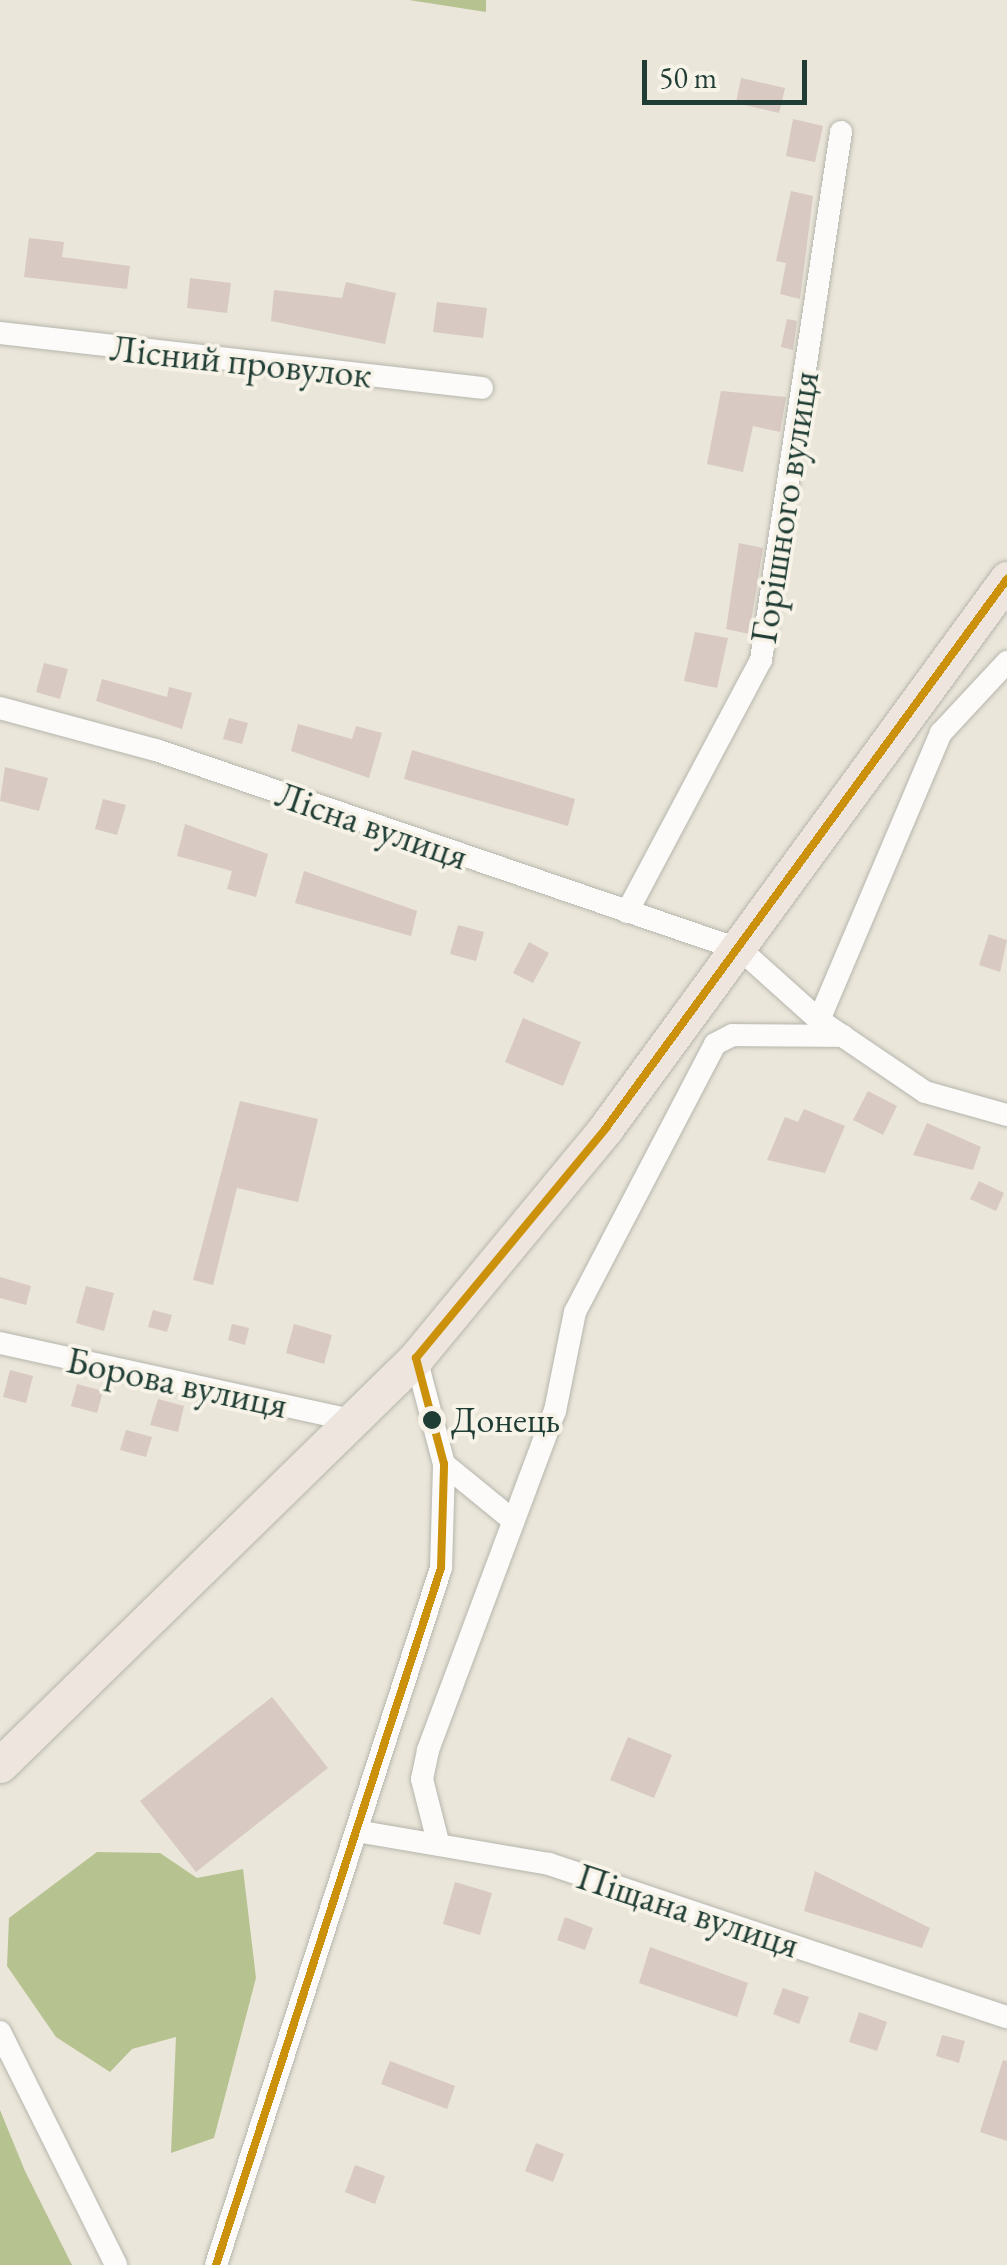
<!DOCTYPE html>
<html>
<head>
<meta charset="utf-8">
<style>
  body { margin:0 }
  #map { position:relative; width:1007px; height:2265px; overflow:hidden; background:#ebe6da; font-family:"EB Garamond",serif }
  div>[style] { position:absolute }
  .forest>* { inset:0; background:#b7c291 }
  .building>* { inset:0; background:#d8c9c2 }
  .roads { filter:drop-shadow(0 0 2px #b6b6ad) drop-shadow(0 0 2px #b6b6ad) }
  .minor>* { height:22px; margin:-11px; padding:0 11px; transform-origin:11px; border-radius:11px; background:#fcfbf9 }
  .trunk>* { height:35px; margin:-17.5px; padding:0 17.5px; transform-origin:17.5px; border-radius:17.5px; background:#eee6de }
  .bus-1>* { height:8px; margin:-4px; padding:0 4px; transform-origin:4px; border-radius:4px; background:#cc910a }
  .dots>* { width:28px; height:28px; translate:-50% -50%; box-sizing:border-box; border:5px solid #f7f3e8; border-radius:50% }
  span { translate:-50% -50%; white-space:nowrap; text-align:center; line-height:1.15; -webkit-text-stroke:8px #f7f3e8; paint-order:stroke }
  .bus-label { font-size:36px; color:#1f3d34 }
  .left { translate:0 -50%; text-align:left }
  .street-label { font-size:38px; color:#1f3d34 }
  .scale { position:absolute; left:642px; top:60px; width:165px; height:45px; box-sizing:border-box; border:5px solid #1f3d34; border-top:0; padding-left:12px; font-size:30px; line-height:35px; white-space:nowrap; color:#1f3d34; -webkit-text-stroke:8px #f7f3e8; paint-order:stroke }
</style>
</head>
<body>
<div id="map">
  <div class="forest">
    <div style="clip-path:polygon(409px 0,486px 0,486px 12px)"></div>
    <div style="clip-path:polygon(97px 1852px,160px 1853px,197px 1878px,243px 1869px,256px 1978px,214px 2138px,171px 2153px,176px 2037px,132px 2049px,110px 2072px,56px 2037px,7px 1966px,9px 1918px)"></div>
    <div style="clip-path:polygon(0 2110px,25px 2171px,72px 2265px,0 2265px)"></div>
  </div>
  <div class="building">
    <div style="clip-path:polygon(741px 78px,785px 88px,779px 113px,736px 103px)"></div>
    <div style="clip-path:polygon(793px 119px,823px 126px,815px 162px,786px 156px)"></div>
    <div style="clip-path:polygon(791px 191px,813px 196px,800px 299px,780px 294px,786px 263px,776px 261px)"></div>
    <div style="clip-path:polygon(29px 238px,64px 242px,62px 257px,130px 266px,127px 289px,24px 277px)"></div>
    <div style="clip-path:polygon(190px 278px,231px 283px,227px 313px,187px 308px)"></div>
    <div style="clip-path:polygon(346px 282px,396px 293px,385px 344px,271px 321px,274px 290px,342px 298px)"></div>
    <div style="clip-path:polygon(437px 302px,487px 308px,483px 338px,433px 332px)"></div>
    <div style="clip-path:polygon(787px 319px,797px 321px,793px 350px,781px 347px)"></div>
    <div style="clip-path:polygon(721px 391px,786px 397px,780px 432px,753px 426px,743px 472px,707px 464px)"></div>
    <div style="clip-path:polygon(739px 543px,763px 548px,749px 634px,726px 629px)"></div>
    <div style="clip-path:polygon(695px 632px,728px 638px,717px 688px,684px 681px)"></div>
    <div style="clip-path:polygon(44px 663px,68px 669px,60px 699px,36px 692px)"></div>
    <div style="clip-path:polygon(102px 679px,167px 697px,169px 687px,192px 693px,182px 729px,96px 701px)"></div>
    <div style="clip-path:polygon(229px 718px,248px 723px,242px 744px,223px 739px)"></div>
    <div style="clip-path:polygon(298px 724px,352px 739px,356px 726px,382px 733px,369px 778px,291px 751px)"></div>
    <div style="clip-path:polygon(412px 750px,575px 799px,568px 826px,404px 779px)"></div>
    <div style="clip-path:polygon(5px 767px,48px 778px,39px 811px,0 801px)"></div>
    <div style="clip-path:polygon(103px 799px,126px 805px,117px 835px,95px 829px)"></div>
    <div style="clip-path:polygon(185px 824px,268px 854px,256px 897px,227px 889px,232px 871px,177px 856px)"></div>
    <div style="clip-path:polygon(304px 871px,417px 911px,411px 936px,295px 903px)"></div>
    <div style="clip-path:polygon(458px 925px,484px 932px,476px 961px,450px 954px)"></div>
    <div style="clip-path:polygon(989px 934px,1007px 940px,1000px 972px,979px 965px)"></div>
    <div style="clip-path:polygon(529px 942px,549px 953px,533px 983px,513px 973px)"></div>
    <div style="clip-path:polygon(523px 1018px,581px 1042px,563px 1086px,505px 1062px)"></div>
    <div style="clip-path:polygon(868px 1091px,897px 1106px,883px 1135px,853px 1120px)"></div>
    <div style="clip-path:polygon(240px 1101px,318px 1119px,298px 1202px,237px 1188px,213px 1285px,193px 1280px)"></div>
    <div style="clip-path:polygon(804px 1109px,845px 1126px,825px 1173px,767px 1160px,785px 1117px,798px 1122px)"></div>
    <div style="clip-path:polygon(927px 1123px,981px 1147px,973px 1170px,913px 1155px)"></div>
    <div style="clip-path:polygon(979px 1181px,1004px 1193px,996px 1211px,970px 1199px)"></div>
    <div style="clip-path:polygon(0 1277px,31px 1286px,26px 1305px,0 1298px)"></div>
    <div style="clip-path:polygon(86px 1286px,114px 1293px,104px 1331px,76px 1323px)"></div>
    <div style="clip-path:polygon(153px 1310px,172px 1315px,167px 1332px,148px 1327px)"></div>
    <div style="clip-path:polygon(232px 1324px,249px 1328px,245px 1345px,228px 1340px)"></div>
    <div style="clip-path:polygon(294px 1324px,332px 1335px,324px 1364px,286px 1353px)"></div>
    <div style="clip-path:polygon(10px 1370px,33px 1376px,26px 1403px,3px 1397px)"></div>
    <div style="clip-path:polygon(77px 1384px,103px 1391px,97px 1413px,71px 1406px)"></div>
    <div style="clip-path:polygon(158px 1399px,184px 1406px,178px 1432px,150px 1425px)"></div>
    <div style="clip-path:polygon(126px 1430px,152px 1437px,146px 1457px,120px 1450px)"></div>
    <div style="clip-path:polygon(272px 1697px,328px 1768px,196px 1872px,140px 1801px)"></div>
    <div style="clip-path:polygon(628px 1737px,672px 1755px,654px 1798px,610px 1780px)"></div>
    <div style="clip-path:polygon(815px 1871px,930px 1928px,922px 1948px,804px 1911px)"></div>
    <div style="clip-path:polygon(455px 1882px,492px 1893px,480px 1935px,443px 1924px)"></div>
    <div style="clip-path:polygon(565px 1917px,593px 1928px,585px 1950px,557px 1940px)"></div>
    <div style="clip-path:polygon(650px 1947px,748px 1983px,737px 2017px,639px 1983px)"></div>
    <div style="clip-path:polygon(783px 1988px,809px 1997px,799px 2024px,773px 2014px)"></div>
    <div style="clip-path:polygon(859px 2012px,887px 2022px,877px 2051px,849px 2042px)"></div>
    <div style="clip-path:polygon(942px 2035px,965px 2041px,959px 2063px,936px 2056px)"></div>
    <div style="clip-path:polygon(1003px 2060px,1007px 2061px,1007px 2141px,980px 2132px)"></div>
    <div style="clip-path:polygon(390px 2061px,455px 2086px,447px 2109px,381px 2084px)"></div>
    <div style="clip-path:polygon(536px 2143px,564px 2154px,553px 2182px,525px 2171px)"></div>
    <div style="clip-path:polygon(355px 2165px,385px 2176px,375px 2204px,345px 2192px)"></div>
  </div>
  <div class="roads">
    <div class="minor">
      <div style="left:0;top:333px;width:485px;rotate:6.5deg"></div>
      <div style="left:0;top:708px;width:162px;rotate:15.1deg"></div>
      <div style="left:156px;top:750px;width:618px;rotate:18.87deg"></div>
      <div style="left:741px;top:950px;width:105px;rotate:41.9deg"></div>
      <div style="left:819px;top:1020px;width:128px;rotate:34.2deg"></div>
      <div style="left:925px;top:1092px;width:85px;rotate:15.7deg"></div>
      <div style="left:627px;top:912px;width:285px;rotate:-62deg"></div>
      <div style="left:761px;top:660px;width:534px;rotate:-81.38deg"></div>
      <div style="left:819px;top:1020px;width:312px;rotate:-67deg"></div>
      <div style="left:941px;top:733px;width:97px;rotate:-47.1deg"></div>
      <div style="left:0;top:1343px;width:362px;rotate:12.4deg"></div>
      <div style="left:444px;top:1464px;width:85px;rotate:39.3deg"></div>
      <div style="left:362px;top:1832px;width:190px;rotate:9.7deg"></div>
      <div style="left:549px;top:1864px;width:483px;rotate:18.5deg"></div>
      <div style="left:437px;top:1838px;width:61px;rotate:-104.3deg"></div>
      <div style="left:422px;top:1779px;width:30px;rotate:-78deg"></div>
      <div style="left:428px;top:1750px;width:362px;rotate:-69.5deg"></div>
      <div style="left:555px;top:1411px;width:101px;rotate:-78.6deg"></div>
      <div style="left:575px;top:1312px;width:302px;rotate:-62.4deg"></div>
      <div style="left:715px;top:1044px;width:20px;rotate:-27deg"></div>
      <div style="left:733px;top:1035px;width:110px;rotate:0.5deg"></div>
      <div style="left:0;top:2032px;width:260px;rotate:63.5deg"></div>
      <div style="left:216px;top:2265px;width:732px;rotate:-72.11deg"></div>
      <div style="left:441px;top:1568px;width:104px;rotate:-88.3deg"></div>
      <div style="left:444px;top:1464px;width:110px;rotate:-104.8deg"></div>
    </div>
    <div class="trunk">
      <div style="left:0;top:1765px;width:582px;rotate:-44.37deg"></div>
      <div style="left:416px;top:1358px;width:298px;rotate:-50.4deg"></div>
      <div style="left:606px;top:1128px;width:680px;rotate:-53.85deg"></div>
    </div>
  </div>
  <div class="bus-1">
    <div style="left:216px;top:2265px;width:732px;rotate:-72.11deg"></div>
    <div style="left:441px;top:1568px;width:104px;rotate:-88.3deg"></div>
    <div style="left:444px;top:1464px;width:110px;rotate:-104.8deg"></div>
    <div style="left:416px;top:1358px;width:298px;rotate:-50.4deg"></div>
    <div style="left:606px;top:1128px;width:680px;rotate:-53.85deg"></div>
  </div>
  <div class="dots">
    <div style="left:432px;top:1420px;background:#1f3d34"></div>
  </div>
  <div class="bus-label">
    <span class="left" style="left:451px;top:1420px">Донець</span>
  </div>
  <div class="street-label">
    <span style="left:241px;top:361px;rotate:6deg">Лісний провулок</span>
    <span style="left:784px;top:507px;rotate:-81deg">Горішного вулиця</span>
    <span style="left:372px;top:825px;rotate:19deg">Лісна вулиця</span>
    <span style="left:177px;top:1382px;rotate:12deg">Борова вулиця</span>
    <span style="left:688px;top:1910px;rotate:18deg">Піщана вулиця</span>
  </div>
  <div class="scale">50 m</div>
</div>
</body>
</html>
